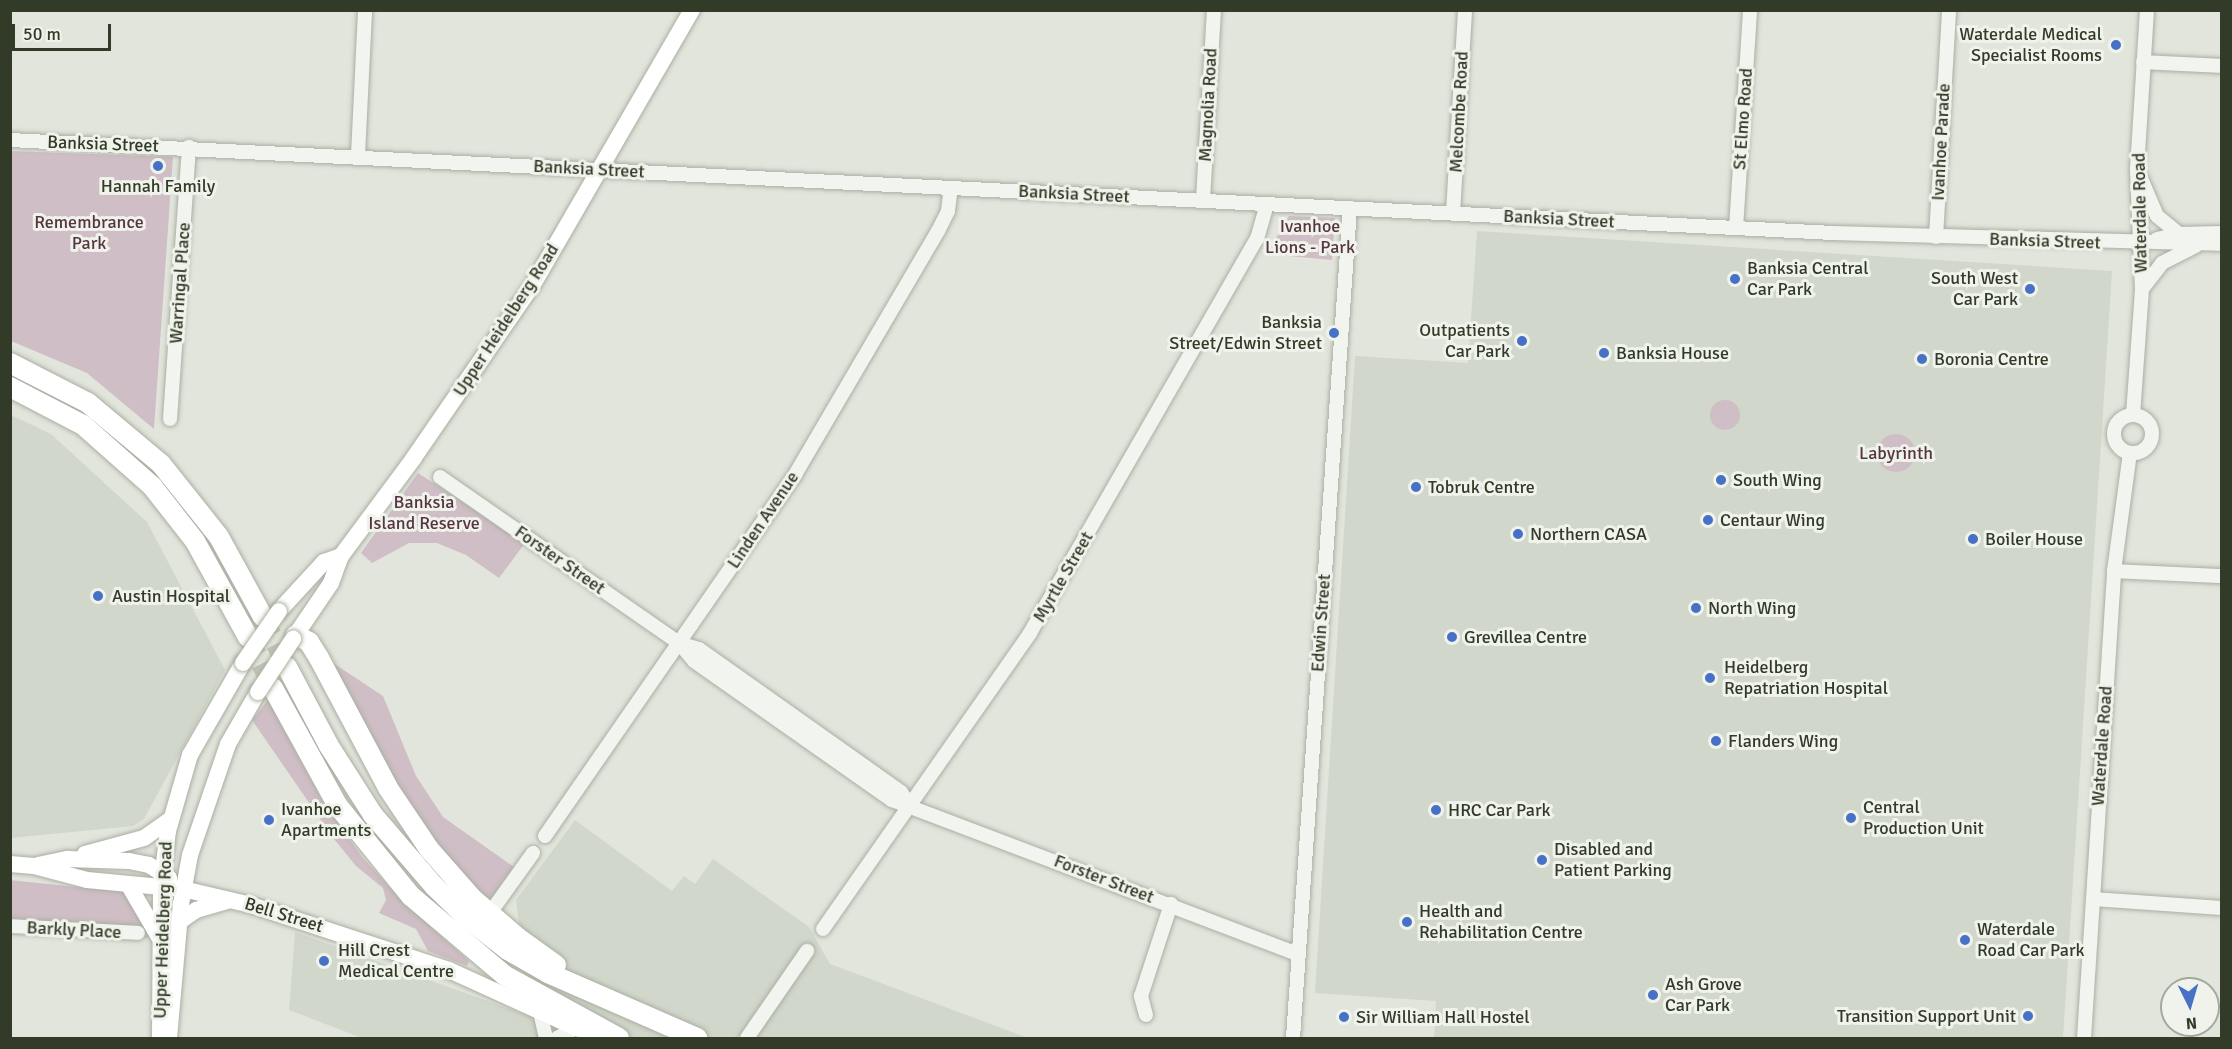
<!DOCTYPE html>
<html>
<head>
<meta charset="utf-8">
<style>
  body { margin:0 }
  #map { position:relative; width:2232px; height:1049px; overflow:hidden; background:#e2e5dc; font-family:Signika,sans-serif }
  div>[style] { position:absolute }
  .built>* { inset:0; background:#d1d7ca }
  .green>* { inset:0; background:#cfbec5 }
  .round { border-radius:50% }
  .highway-tunnel>* { height:20px; margin-top:-10px; transform-origin:0; background:repeating-linear-gradient(90deg,#bfc3b8 0 20px,transparent 0 30px) }
  .roads { filter:drop-shadow(0 0 2px #aaafa2) drop-shadow(0 0 2px #aaafa2) }
  .minor>* { height:14px; margin:-7px; padding:0 7px; transform-origin:7px; border-radius:7px; background:#f2f4ef }
  .minor>.ring { margin:-7px; padding:0; box-sizing:content-box; background:none; border:14px solid #f2f4ef; border-radius:50% }
  .major>* { height:16px; margin:-8px; padding:0 8px; transform-origin:8px; border-radius:8px; background:#fff }
  .highway>* { height:20px; margin:-10px; padding:0 10px; transform-origin:10px; border-radius:10px; background:#fff }
  .bridges { filter:drop-shadow(0 0 2px #a8b09c) drop-shadow(0 0 2px #a8b09c) }
  .major-bridge>* { height:16px; margin:-8px; padding:0 8px; transform-origin:8px; border-radius:8px; background:#fff }
  .dots>* { width:16px; height:16px; translate:-50% -50%; box-sizing:border-box; border:3px solid #f0f3eb; border-radius:50% }
  span { translate:-50% -50%; white-space:nowrap; text-align:center; line-height:1.15; -webkit-text-stroke:6px #f0f3eb; paint-order:stroke }
  .poi-label { font-size:18px; color:#323b27 }
  .right { translate:-100% -50%; text-align:right }
  .left { translate:0 -50%; text-align:left }
  .street-label { font-size:18px; color:#323b27 }
  .park-label { font-size:18px; color:#563541 }
  .frame { position:absolute; inset:0; border:12px solid #323b27; pointer-events:none }
  .north { position:absolute; left:2160px; top:977px; width:60px; height:60px; box-sizing:border-box; background:#f0f3eb; border:2px solid #a4a99d; border-radius:50%; rotate:175deg; font-size:16px; font-weight:700; line-height:24px; text-align:center; color:#323b27 }
  .north::after { content:''; display:block; margin:auto; width:21px; height:27px; background:#4671c5; clip-path:polygon(50% 0,100% 100%,50% 72%,0 100%) }
  .scale { position:absolute; left:12px; top:24px; width:99px; height:27px; box-sizing:border-box; border:3px solid #323b27; border-top:0; padding-left:8px; font-size:18px; line-height:21px; white-space:nowrap; color:#323b27; -webkit-text-stroke:4px #f0f3eb; paint-order:stroke }
</style>
</head>
<body>
<div id="map">
  <div class="built">
    <div style="clip-path:polygon(1477px 231px,2112px 271px,2063px 1038px,1434px 1038px,1436px 1001px,1315px 993px,1355px 356px,1468px 363px)"></div>
    <div style="clip-path:polygon(11px 415px,51px 434px,147px 522px,225px 670px,144px 819px,133px 826px,11px 838px)"></div>
    <div style="clip-path:polygon(575px 820px,672px 891px,684px 876px,695px 884px,713px 859px,809px 927px,830px 964px,1028px 1038px,362px 1038px,289px 1010px,295px 932px,532px 1017px,516px 900px)"></div>
  </div>
  <div class="green">
    <div style="clip-path:polygon(11px 151px,173px 157px,154px 429px,87px 373px,11px 341px)"></div>
    <div style="clip-path:polygon(1289px 216px,1335px 218px,1332px 260px,1267px 254px)"></div>
    <div class="round" style="left:1710px;top:400px;width:30px;height:30px"></div>
    <div class="round" style="left:1877px;top:434px;width:38px;height:38px"></div>
    <div style="clip-path:polygon(418px 473px,525px 543px,499px 578px,466px 555px,437px 543px,409px 543px,372px 563px,361px 553px)"></div>
    <div style="clip-path:polygon(330px 661px,383px 696px,416px 776px,443px 817px,514px 867px,492px 897px,484px 899px,424px 836px)"></div>
    <div style="clip-path:polygon(268px 700px,325px 805px,362px 857px,403px 902px,469px 961px,467px 966px,428px 951px,416px 929px,379px 913px,386px 900px,383px 888px,356px 866px,334px 839px,252px 720px)"></div>
    <div style="clip-path:polygon(10px 880px,124px 892px,150px 938px,11px 922px)"></div>
  </div>
  <div class="highway-tunnel">
    <div style="left:263px;top:617px;width:55px;rotate:64.4deg"></div>
    <div style="left:248px;top:637px;width:57px;rotate:63.9deg"></div>
  </div>
  <div class="roads">
    <div class="minor">
      <div style="left:2143px;top:62px;width:79px;rotate:2.9deg"></div>
      <div style="left:10px;top:140px;width:1823px;rotate:2.92deg"></div>
      <div style="left:1831px;top:233px;width:391px;rotate:1.6deg"></div>
      <div style="left:358px;top:155px;width:145px;rotate:-87.2deg"></div>
      <div style="left:2140px;top:176px;width:43px;rotate:67deg"></div>
      <div style="left:2157px;top:216px;width:28px;rotate:39deg"></div>
      <div style="left:1203px;top:200px;width:190px;rotate:-86.7deg"></div>
      <div style="left:1453px;top:213px;width:203px;rotate:-86.6deg"></div>
      <div style="left:1736px;top:228px;width:218px;rotate:-86.3deg"></div>
      <div style="left:1936px;top:237px;width:227px;rotate:-86.7deg"></div>
      <div style="left:2157px;top:239px;width:23px;rotate:-13deg"></div>
      <div style="left:2179px;top:234px;width:43px;rotate:-1.3deg"></div>
      <div style="left:2142px;top:289px;width:33px;rotate:-52deg"></div>
      <div style="left:2162px;top:263px;width:38px;rotate:-27deg"></div>
      <div class="ring" style="left:2114px;top:415px;width:24px;height:24px"></div>
      <div style="left:2133px;top:415px;width:126px;rotate:-85.9deg"></div>
      <div style="left:2142px;top:289px;width:120px;rotate:-92.4deg"></div>
      <div style="left:2137px;top:169px;width:159px;rotate:-86.4deg"></div>
      <div style="left:170px;top:419px;width:273px;rotate:-86deg"></div>
      <div style="left:440px;top:477px;width:291px;rotate:34.8deg"></div>
      <div style="left:679px;top:643px;width:23px;rotate:50deg"></div>
      <div style="left:694px;top:661px;width:242px;rotate:35.1deg"></div>
      <div style="left:892px;top:800px;width:434px;rotate:20.8deg"></div>
      <div style="left:2114px;top:571px;width:108px;rotate:2.7deg"></div>
      <div style="left:679px;top:643px;width:21px;rotate:17deg"></div>
      <div style="left:699px;top:649px;width:247px;rotate:35.3deg"></div>
      <div style="left:901px;top:792px;width:15px;rotate:58deg"></div>
      <div style="left:545px;top:836px;width:441px;rotate:-55.3deg"></div>
      <div style="left:796px;top:473px;width:281px;rotate:-59.6deg"></div>
      <div style="left:938px;top:231px;width:22px;rotate:-63deg"></div>
      <div style="left:948px;top:211px;width:23px;rotate:-83deg"></div>
      <div style="left:2093px;top:899px;width:129px;rotate:4deg"></div>
      <div style="left:490px;top:913px;width:74px;rotate:-54.4deg"></div>
      <div style="left:10px;top:926px;width:128px;rotate:3.1deg"></div>
      <div style="left:823px;top:929px;width:361px;rotate:-55deg"></div>
      <div style="left:1030px;top:633px;width:455px;rotate:-60.1deg"></div>
      <div style="left:1257px;top:239px;width:36px;rotate:-74deg"></div>
      <div style="left:540px;top:1012px;width:27px;rotate:77deg"></div>
      <div style="left:1146px;top:1015px;width:20px;rotate:-105deg"></div>
      <div style="left:1141px;top:996px;width:97px;rotate:-71.9deg"></div>
      <div style="left:557px;top:1038px;width:21px;rotate:-28deg"></div>
      <div style="left:747px;top:1038px;width:106px;rotate:-55.4deg"></div>
      <div style="left:1293px;top:1038px;width:832px;rotate:-86.07deg"></div>
      <div style="left:2084px;top:1038px;width:468px;rotate:-86.3deg"></div>
      <div style="left:2114px;top:571px;width:119px;rotate:-82.3deg"></div>
    </div>
    <div class="major">
      <div style="left:279px;top:611px;width:67px;rotate:-47.4deg"></div>
      <div style="left:324px;top:562px;width:18px;rotate:-19deg"></div>
      <div style="left:293px;top:639px;width:68px;rotate:-55.8deg"></div>
      <div style="left:331px;top:583px;width:29px;rotate:-70deg"></div>
      <div style="left:341px;top:556px;width:121px;rotate:-53.4deg"></div>
      <div style="left:413px;top:459px;width:210px;rotate:-55.5deg"></div>
      <div style="left:532px;top:286px;width:319px;rotate:-59.9deg"></div>
      <div style="left:85px;top:854px;width:61px;rotate:-15.2deg"></div>
      <div style="left:144px;top:838px;width:32px;rotate:-35deg"></div>
      <div style="left:10px;top:864px;width:24px;rotate:5deg"></div>
      <div style="left:34px;top:866px;width:55px;rotate:14.8deg"></div>
      <div style="left:87px;top:880px;width:96px;rotate:5.4deg"></div>
      <div style="left:183px;top:889px;width:70px;rotate:13.2deg"></div>
      <div style="left:251px;top:905px;width:208px;rotate:18.2deg"></div>
      <div style="left:449px;top:970px;width:140px;rotate:24.5deg"></div>
      <div style="left:576px;top:1028px;width:33px;rotate:16deg"></div>
      <div style="left:38px;top:865px;width:30px;rotate:-12deg"></div>
      <div style="left:67px;top:859px;width:62px;rotate:1.8deg"></div>
      <div style="left:129px;top:861px;width:20px;rotate:11deg"></div>
      <div style="left:149px;top:865px;width:24px;rotate:33deg"></div>
      <div style="left:128px;top:884px;width:61px;rotate:59.7deg"></div>
      <div style="left:179px;top:922px;width:21px;rotate:-35deg"></div>
      <div style="left:196px;top:910px;width:33px;rotate:-16deg"></div>
      <div style="left:160px;top:1038px;width:151px;rotate:-89.6deg"></div>
      <div style="left:161px;top:887px;width:56px;rotate:-82.9deg"></div>
      <div style="left:168px;top:831px;width:79px;rotate:-73.9deg"></div>
      <div style="left:190px;top:755px;width:106px;rotate:-60.1deg"></div>
      <div style="left:169px;top:1038px;width:135px;rotate:-84.9deg"></div>
      <div style="left:181px;top:904px;width:50px;rotate:-79.6deg"></div>
      <div style="left:190px;top:855px;width:117px;rotate:-71.1deg"></div>
      <div style="left:228px;top:744px;width:60px;rotate:-60deg"></div>
    </div>
    <div class="highway">
      <div style="left:10px;top:363px;width:88px;rotate:27.1deg"></div>
      <div style="left:88px;top:403px;width:95px;rotate:39.9deg"></div>
      <div style="left:161px;top:464px;width:93px;rotate:51.5deg"></div>
      <div style="left:219px;top:537px;width:91px;rotate:61.2deg"></div>
      <div style="left:10px;top:387px;width:82px;rotate:27.5deg"></div>
      <div style="left:83px;top:425px;width:92px;rotate:41.5deg"></div>
      <div style="left:152px;top:486px;width:70px;rotate:52deg"></div>
      <div style="left:195px;top:541px;width:110px;rotate:61.1deg"></div>
      <div style="left:296px;top:635px;width:15px;rotate:28deg"></div>
      <div style="left:309px;top:642px;width:19px;rotate:58deg"></div>
      <div style="left:319px;top:658px;width:147px;rotate:62deg"></div>
      <div style="left:388px;top:788px;width:73px;rotate:56.1deg"></div>
      <div style="left:429px;top:849px;width:65px;rotate:48.7deg"></div>
      <div style="left:472px;top:898px;width:60px;rotate:40.9deg"></div>
      <div style="left:517px;top:937px;width:48px;rotate:35.7deg"></div>
      <div style="left:287px;top:667px;width:89px;rotate:62deg"></div>
      <div style="left:329px;top:746px;width:82px;rotate:57.5deg"></div>
      <div style="left:373px;top:815px;width:94px;rotate:49.3deg"></div>
      <div style="left:434px;top:886px;width:46px;rotate:44.1deg"></div>
      <div style="left:467px;top:918px;width:52px;rotate:38deg"></div>
      <div style="left:508px;top:950px;width:46px;rotate:29.9deg"></div>
      <div style="left:548px;top:973px;width:163px;rotate:23.6deg"></div>
      <div style="left:273px;top:688px;width:135px;rotate:61.2deg"></div>
      <div style="left:338px;top:806px;width:116px;rotate:51deg"></div>
      <div style="left:411px;top:896px;width:122px;rotate:40.3deg"></div>
      <div style="left:504px;top:975px;width:131px;rotate:28.7deg"></div>
    </div>
  </div>
  <div class="bridges">
    <div class="major-bridge">
      <div style="left:243px;top:663px;width:63px;rotate:-55.3deg"></div>
      <div style="left:258px;top:692px;width:64px;rotate:-56.6deg"></div>
    </div>
  </div>
  <div class="dots">
    <div style="left:2116px;top:45px;background:#4671c5"></div>
    <div style="left:158px;top:166px;background:#4671c5"></div>
    <div style="left:1735px;top:279px;background:#4671c5"></div>
    <div style="left:2030px;top:289px;background:#4671c5"></div>
    <div style="left:1334px;top:333px;background:#4671c5"></div>
    <div style="left:1522px;top:341px;background:#4671c5"></div>
    <div style="left:1604px;top:353px;background:#4671c5"></div>
    <div style="left:1922px;top:359px;background:#4671c5"></div>
    <div style="left:1721px;top:480px;background:#4671c5"></div>
    <div style="left:1416px;top:487px;background:#4671c5"></div>
    <div style="left:1708px;top:520px;background:#4671c5"></div>
    <div style="left:1518px;top:534px;background:#4671c5"></div>
    <div style="left:1973px;top:539px;background:#4671c5"></div>
    <div style="left:98px;top:596px;background:#4671c5"></div>
    <div style="left:1696px;top:608px;background:#4671c5"></div>
    <div style="left:1452px;top:637px;background:#4671c5"></div>
    <div style="left:1710px;top:678px;background:#4671c5"></div>
    <div style="left:1716px;top:741px;background:#4671c5"></div>
    <div style="left:1436px;top:810px;background:#4671c5"></div>
    <div style="left:1851px;top:818px;background:#4671c5"></div>
    <div style="left:269px;top:820px;background:#4671c5"></div>
    <div style="left:1542px;top:860px;background:#4671c5"></div>
    <div style="left:1407px;top:922px;background:#4671c5"></div>
    <div style="left:1965px;top:940px;background:#4671c5"></div>
    <div style="left:324px;top:961px;background:#4671c5"></div>
    <div style="left:1653px;top:995px;background:#4671c5"></div>
    <div style="left:2028px;top:1016px;background:#4671c5"></div>
    <div style="left:1344px;top:1017px;background:#4671c5"></div>
  </div>
  <div class="poi-label">
    <span class="right" style="left:2102px;top:45px">Waterdale Medical<br>Specialist Rooms</span>
    <span style="left:158px;top:186px">Hannah Family</span>
    <span class="left" style="left:1747px;top:279px">Banksia Central<br>Car Park</span>
    <span class="right" style="left:2018px;top:289px">South West<br>Car Park</span>
    <span class="right" style="left:1322px;top:333px">Banksia<br>Street/Edwin Street</span>
    <span class="right" style="left:1510px;top:341px">Outpatients<br>Car Park</span>
    <span class="left" style="left:1616px;top:353px">Banksia House</span>
    <span class="left" style="left:1934px;top:359px">Boronia Centre</span>
    <span class="left" style="left:1733px;top:480px">South Wing</span>
    <span class="left" style="left:1428px;top:487px">Tobruk Centre</span>
    <span class="left" style="left:1720px;top:520px">Centaur Wing</span>
    <span class="left" style="left:1530px;top:534px">Northern CASA</span>
    <span class="left" style="left:1985px;top:539px">Boiler House</span>
    <span class="left" style="left:112px;top:596px">Austin Hospital</span>
    <span class="left" style="left:1708px;top:608px">North Wing</span>
    <span class="left" style="left:1464px;top:637px">Grevillea Centre</span>
    <span class="left" style="left:1724px;top:678px">Heidelberg<br>Repatriation Hospital</span>
    <span class="left" style="left:1728px;top:741px">Flanders Wing</span>
    <span class="left" style="left:1863px;top:818px">Central<br>Production Unit</span>
    <span class="left" style="left:281px;top:820px">Ivanhoe<br>Apartments</span>
    <span class="left" style="left:1448px;top:810px">HRC Car Park</span>
    <span class="left" style="left:1554px;top:860px">Disabled and<br>Patient Parking</span>
    <span class="left" style="left:1419px;top:922px">Health and<br>Rehabilitation Centre</span>
    <span class="left" style="left:1977px;top:940px">Waterdale<br>Road Car Park</span>
    <span class="left" style="left:338px;top:961px">Hill Crest<br>Medical Centre</span>
    <span class="left" style="left:1665px;top:995px">Ash Grove<br>Car Park</span>
    <span class="right" style="left:2016px;top:1016px">Transition Support Unit</span>
    <span class="left" style="left:1356px;top:1017px">Sir William Hall Hostel</span>
  </div>
  <div class="street-label">
    <span style="left:1208px;top:105px;rotate:-87deg">Magnolia Road</span>
    <span style="left:1459px;top:112px;rotate:-87deg">Melcombe Road</span>
    <span style="left:1743px;top:119px;rotate:-86deg">St Elmo Road</span>
    <span style="left:1941px;top:142px;rotate:-87deg">Ivanhoe Parade</span>
    <span style="left:103px;top:144px;rotate:2deg">Banksia Street</span>
    <span style="left:589px;top:169px;rotate:3deg">Banksia Street</span>
    <span style="left:1074px;top:194px;rotate:3deg">Banksia Street</span>
    <span style="left:2140px;top:213px;rotate:-91deg">Waterdale Road</span>
    <span style="left:1559px;top:219px;rotate:3deg">Banksia Street</span>
    <span style="left:2045px;top:241px;rotate:2deg">Banksia Street</span>
    <span style="left:180px;top:283px;rotate:-86deg">Warringal Place</span>
    <span style="left:506px;top:320px;rotate:-57deg">Upper Heidelberg Road</span>
    <span style="left:763px;top:520px;rotate:-56deg">Linden Avenue</span>
    <span style="left:560px;top:560px;rotate:35deg">Forster Street</span>
    <span style="left:1063px;top:577px;rotate:-60deg">Myrtle Street</span>
    <span style="left:1321px;top:623px;rotate:-86deg">Edwin Street</span>
    <span style="left:2102px;top:746px;rotate:-86deg">Waterdale Road</span>
    <span style="left:1104px;top:879px;rotate:21deg">Forster Street</span>
    <span style="left:284px;top:915px;rotate:17deg">Bell Street</span>
    <span style="left:74px;top:930px;rotate:3deg">Barkly Place</span>
    <span style="left:163px;top:930px;rotate:-88deg">Upper Heidelberg Road</span>
  </div>
  <div class="park-label">
    <span style="left:89px;top:233px">Remembrance<br>Park</span>
    <span style="left:1310px;top:237px">Ivanhoe<br>Lions - Park</span>
    <span style="left:1896px;top:453px">Labyrinth</span>
    <span style="left:424px;top:513px">Banksia<br>Island Reserve</span>
  </div>
  <div class="frame"></div>
  <div class="north">N</div>
  <div class="scale">50 m</div>
</div>
</body>
</html>
